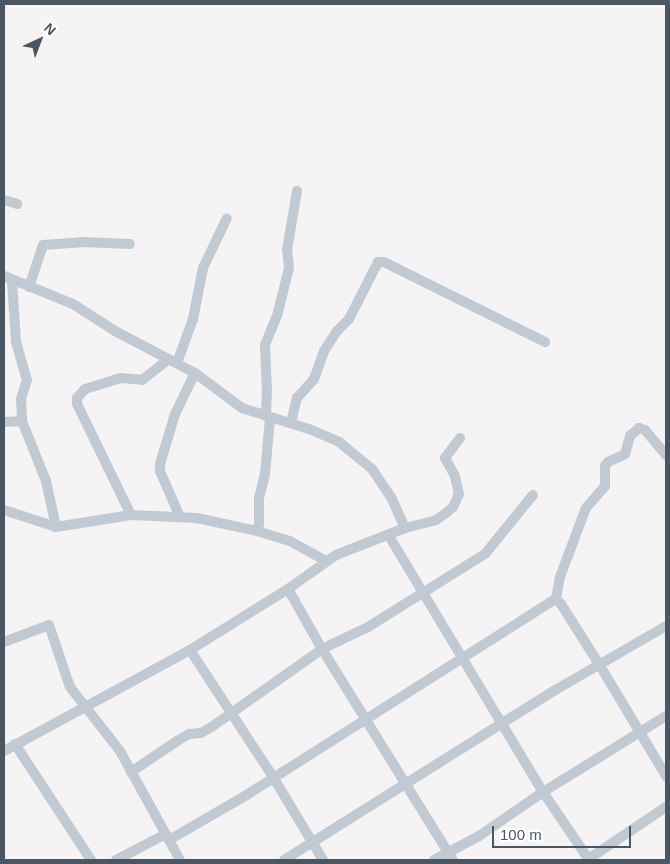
<!DOCTYPE html>
<html>
<head>
<meta charset="utf-8">
<style>
  body { margin:0 }
  #map { position:relative; width:670px; height:864px; overflow:hidden; background:#f5f3f3; font-family:Arial,sans-serif }
  div>[style] { position:absolute }
  .minor>* { height:10px; margin:-5px; padding:0 5px; transform-origin:5px; border-radius:5px; background:#c1cad2 }
  span { translate:-50% -50%; white-space:nowrap; text-align:center; line-height:1.15; -webkit-text-stroke:4px #fff; paint-order:stroke }
  .frame { position:absolute; inset:0; border:5px solid #4a5661; pointer-events:none }
  .north { position:absolute; left:15px; top:15px; width:50px; height:50px; -webkit-text-stroke:4px #fff; paint-order:stroke; rotate:43deg; font-size:14px; font-weight:700; line-height:20px; text-align:center; color:#4a5661 }
  .north::after { content:''; display:block; margin:auto; width:18px; height:22px; background:#4a5661; clip-path:polygon(50% 0,100% 100%,50% 72%,0 100%) }
  .scale { position:absolute; left:492px; top:826px; width:139px; height:22px; box-sizing:border-box; border:2px solid #4a5661; border-top:0; padding-left:6px; font-size:15px; line-height:18px; white-space:nowrap; color:#4a5661; -webkit-text-stroke:4px #fff; paint-order:stroke }
</style>
</head>
<body>
<div id="map">
  <div class="minor">
    <div style="left:4px;top:200px;width:14px;rotate:17deg"></div>
    <div style="left:4px;top:276px;width:74px;rotate:22.1deg"></div>
    <div style="left:73px;top:304px;width:50px;rotate:32.7deg"></div>
    <div style="left:115px;top:331px;width:90px;rotate:27.7deg"></div>
    <div style="left:195px;top:373px;width:59px;rotate:36.7deg"></div>
    <div style="left:242px;top:408px;width:70px;rotate:17.4deg"></div>
    <div style="left:309px;top:429px;width:33px;rotate:23deg"></div>
    <div style="left:339px;top:442px;width:43px;rotate:39.3deg"></div>
    <div style="left:372px;top:469px;width:36px;rotate:56deg"></div>
    <div style="left:392px;top:499px;width:32px;rotate:66deg"></div>
    <div style="left:12px;top:281px;width:61px;rotate:86.2deg"></div>
    <div style="left:16px;top:342px;width:40px;rotate:74deg"></div>
    <div style="left:27px;top:380px;width:20px;rotate:108deg"></div>
    <div style="left:21px;top:399px;width:22px;rotate:87deg"></div>
    <div style="left:22px;top:421px;width:65px;rotate:68.2deg"></div>
    <div style="left:46px;top:481px;width:47px;rotate:77.7deg"></div>
    <div style="left:29px;top:287px;width:44px;rotate:-71.6deg"></div>
    <div style="left:43px;top:245px;width:39px;rotate:-4deg"></div>
    <div style="left:82px;top:242px;width:48px;rotate:2.4deg"></div>
    <div style="left:177px;top:363px;width:47px;rotate:-70deg"></div>
    <div style="left:193px;top:319px;width:52px;rotate:-78.9deg"></div>
    <div style="left:203px;top:268px;width:55px;rotate:-64.4deg"></div>
    <div style="left:266px;top:416px;width:25px;rotate:-88deg"></div>
    <div style="left:267px;top:391px;width:46px;rotate:-92.5deg"></div>
    <div style="left:265px;top:345px;width:35px;rotate:-68deg"></div>
    <div style="left:278px;top:312px;width:45px;rotate:-76deg"></div>
    <div style="left:289px;top:268px;width:18px;rotate:-96deg"></div>
    <div style="left:287px;top:250px;width:60px;rotate:-80.4deg"></div>
    <div style="left:4px;top:422px;width:18px;rotate:-3deg"></div>
    <div style="left:291px;top:423px;width:26px;rotate:-77deg"></div>
    <div style="left:297px;top:398px;width:25px;rotate:-48deg"></div>
    <div style="left:314px;top:379px;width:30px;rotate:-70deg"></div>
    <div style="left:324px;top:351px;width:24px;rotate:-57deg"></div>
    <div style="left:337px;top:331px;width:17px;rotate:-45deg"></div>
    <div style="left:349px;top:319px;width:64px;rotate:-63deg"></div>
    <div style="left:378px;top:262px;width:6px"></div>
    <div style="left:384px;top:262px;width:180px;rotate:26.4deg"></div>
    <div style="left:4px;top:510px;width:55px;rotate:18.1deg"></div>
    <div style="left:56px;top:527px;width:76px;rotate:-9.1deg"></div>
    <div style="left:131px;top:515px;width:66px;rotate:2.6deg"></div>
    <div style="left:197px;top:518px;width:61px;rotate:12.2deg"></div>
    <div style="left:257px;top:531px;width:34px;rotate:17deg"></div>
    <div style="left:290px;top:541px;width:41px;rotate:29.1deg"></div>
    <div style="left:131px;top:515px;width:123px;rotate:-115.9deg"></div>
    <div style="left:77px;top:404px;width:6px;rotate:-90deg"></div>
    <div style="left:77px;top:398px;width:12px;rotate:-48deg"></div>
    <div style="left:85px;top:389px;width:38px;rotate:-17deg"></div>
    <div style="left:121px;top:378px;width:21px;rotate:5deg"></div>
    <div style="left:142px;top:380px;width:34px;rotate:-38deg"></div>
    <div style="left:180px;top:517px;width:50px;rotate:-113.5deg"></div>
    <div style="left:160px;top:471px;width:7px;rotate:-90deg"></div>
    <div style="left:160px;top:464px;width:52px;rotate:-73.3deg"></div>
    <div style="left:175px;top:414px;width:46px;rotate:-64deg"></div>
    <div style="left:257px;top:531px;width:7px;rotate:-74deg"></div>
    <div style="left:259px;top:524px;width:26px;rotate:-90deg"></div>
    <div style="left:259px;top:498px;width:25px;rotate:-76deg"></div>
    <div style="left:265px;top:474px;width:56px;rotate:-84.9deg"></div>
    <div style="left:389px;top:536px;width:299px;rotate:59deg"></div>
    <div style="left:543px;top:792px;width:82px;rotate:55.9deg"></div>
    <div style="left:288px;top:589px;width:69px;rotate:60.5deg"></div>
    <div style="left:322px;top:649px;width:248px;rotate:58.2deg"></div>
    <div style="left:556px;top:599px;width:7px;rotate:45deg"></div>
    <div style="left:561px;top:604px;width:71px;rotate:57.7deg"></div>
    <div style="left:599px;top:664px;width:131px;rotate:59.1deg"></div>
    <div style="left:4px;top:642px;width:48px;rotate:-20.7deg"></div>
    <div style="left:49px;top:625px;width:65px;rotate:71.3deg"></div>
    <div style="left:70px;top:687px;width:81px;rotate:52deg"></div>
    <div style="left:120px;top:751px;width:124px;rotate:61.2deg"></div>
    <div style="left:190px;top:650px;width:152px;rotate:56.8deg"></div>
    <div style="left:273px;top:777px;width:97px;rotate:58.9deg"></div>
    <div style="left:15px;top:744px;width:139px;rotate:56.8deg"></div>
    <div style="left:4px;top:751px;width:212px;rotate:-28.5deg"></div>
    <div style="left:190px;top:650px;width:115px;rotate:-31.9deg"></div>
    <div style="left:288px;top:589px;width:59px;rotate:-35.3deg"></div>
    <div style="left:336px;top:555px;width:74px;rotate:-21.4deg"></div>
    <div style="left:405px;top:528px;width:32px;rotate:-14deg"></div>
    <div style="left:436px;top:520px;width:12px;rotate:-35deg"></div>
    <div style="left:446px;top:513px;width:9px;rotate:-41deg"></div>
    <div style="left:453px;top:507px;width:14px;rotate:-65deg"></div>
    <div style="left:459px;top:494px;width:18px;rotate:-103deg"></div>
    <div style="left:455px;top:476px;width:21px;rotate:-119deg"></div>
    <div style="left:445px;top:458px;width:25px;rotate:-53deg"></div>
    <div style="left:131px;top:772px;width:55px;rotate:-34deg"></div>
    <div style="left:177px;top:741px;width:14px;rotate:-30deg"></div>
    <div style="left:189px;top:734px;width:12px;rotate:-5deg"></div>
    <div style="left:201px;top:733px;width:14px;rotate:-30deg"></div>
    <div style="left:213px;top:726px;width:133px;rotate:-35.2deg"></div>
    <div style="left:322px;top:649px;width:51px;rotate:-25.6deg"></div>
    <div style="left:368px;top:627px;width:138px;rotate:-32deg"></div>
    <div style="left:485px;top:554px;width:76px;rotate:-50.9deg"></div>
    <div style="left:169px;top:840px;width:88px;rotate:-30.1deg"></div>
    <div style="left:245px;top:796px;width:368px;rotate:-32.4deg"></div>
    <div style="left:556px;top:599px;width:22px;rotate:-80deg"></div>
    <div style="left:560px;top:577px;width:74px;rotate:-69.4deg"></div>
    <div style="left:586px;top:508px;width:29px;rotate:-49deg"></div>
    <div style="left:605px;top:486px;width:20px;rotate:-90deg"></div>
    <div style="left:605px;top:466px;width:5px;rotate:-53deg"></div>
    <div style="left:608px;top:462px;width:19px;rotate:-25deg"></div>
    <div style="left:625px;top:454px;width:19px;rotate:-74deg"></div>
    <div style="left:630px;top:436px;width:12px;rotate:-42deg"></div>
    <div style="left:639px;top:428px;width:6px;rotate:18deg"></div>
    <div style="left:645px;top:430px;width:33px;rotate:50deg"></div>
    <div style="left:116px;top:860px;width:56px;rotate:-27.5deg"></div>
    <div style="left:284px;top:860px;width:322px;rotate:-32.1deg"></div>
    <div style="left:557px;top:689px;width:126px;rotate:-30deg"></div>
    <div style="left:434px;top:860px;width:51px;rotate:-28.1deg"></div>
    <div style="left:479px;top:836px;width:78px;rotate:-34.5deg"></div>
    <div style="left:543px;top:792px;width:145px;rotate:-31.7deg"></div>
    <div style="left:587px;top:860px;width:95px;rotate:-33.9deg"></div>
  </div>
  <div class="frame"></div>
  <div class="north">N</div>
  <div class="scale">100 m</div>
</div>
</body>
</html>
